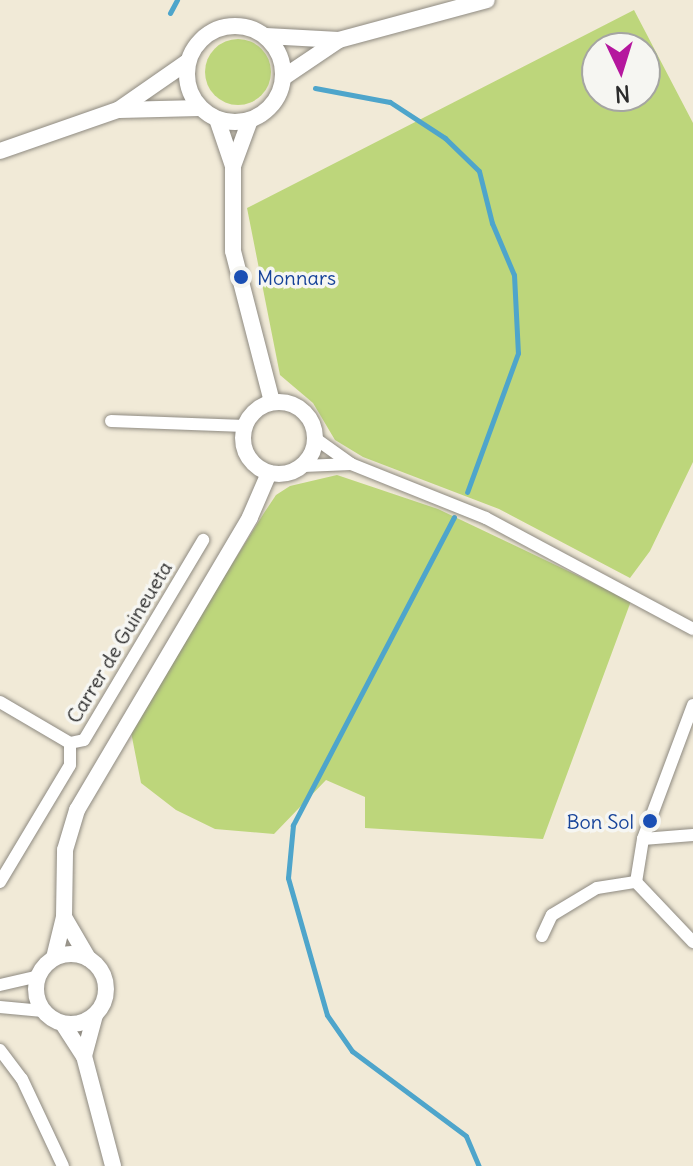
<!DOCTYPE html>
<html>
<head>
<meta charset="utf-8">
<style>
  body { margin:0 }
  #map { position:relative; width:693px; height:1166px; overflow:hidden; background:#f1ead7; font-family:Delius,sans-serif }
  div>[style] { position:absolute }
  .green>* { inset:0; background:#bdd67b }
  .round { border-radius:50% }
  .stream>* { height:5px; margin:-2.5px; padding:0 2.5px; transform-origin:2.5px; border-radius:2.5px; background:#4ea5cb }
  .roads { filter:drop-shadow(0 0 2px #8e8a81) drop-shadow(0 0 2px #8e8a81) }
  .minor>* { height:12px; margin:-6px; padding:0 6px; transform-origin:6px; border-radius:6px; background:#fff }
  .tertiary>* { height:16px; margin:-8px; padding:0 8px; transform-origin:8px; border-radius:8px; background:#fff }
  .tertiary>.ring { margin:-8px; padding:0; box-sizing:content-box; background:none; border:16px solid #fff; border-radius:50% }
  .dots>* { width:22px; height:22px; translate:-50% -50%; box-sizing:border-box; border:4px solid #f6f6f2; border-radius:50% }
  span { translate:-50% -50%; white-space:nowrap; text-align:center; line-height:1.15; -webkit-text-stroke:7px #f6f6f2; paint-order:stroke }
  .transit-label { font-size:20px; color:#164399 }
  .left { translate:0 -50%; text-align:left }
  .right { translate:-100% -50%; text-align:right }
  .street-label { font-size:20px; color:#2b2b2b }
  .north { position:absolute; left:581px; top:32px; width:80px; height:80px; box-sizing:border-box; background:#f6f6f2; border:2px solid #a5a5a2; border-radius:50%; rotate:176deg; font-size:22px; font-weight:700; line-height:32px; text-align:center; color:#2b2b2b }
  .north::after { content:''; display:block; margin:auto; width:28px; height:36px; background:#b5179e; clip-path:polygon(50% 0,100% 100%,50% 72%,0 100%) }
</style>
</head>
<body>
<div id="map">
  <div class="green">
    <div style="clip-path:polygon(evenodd,634px 10px,693px 123px,693px 462px,650px 551px,630px 578px,499px 509px,363px 457px,335px 440px,313px 403px,280px 375px,247px 208px,634px 10px,597px 48px,645px 48px,645px 96px,597px 96px,597px 48px)"></div>
    <div class="round" style="left:205px;top:39px;width:66px;height:66px"></div>
    <div style="clip-path:polygon(337px 475px,438px 509px,631px 601px,543px 839px,365px 828px,365px 797px,326px 780px,274px 834px,215px 829px,176px 810px,141px 783px,130px 727px,264px 513px,276px 495px,290px 486px)"></div>
  </div>
  <div class="stream">
    <div style="left:170px;top:13px;width:15px;rotate:-62deg"></div>
    <div style="left:315px;top:88px;width:76px;rotate:10.6deg"></div>
    <div style="left:390px;top:102px;width:66px;rotate:33.2deg"></div>
    <div style="left:445px;top:138px;width:47px;rotate:44.1deg"></div>
    <div style="left:479px;top:171px;width:54px;rotate:76deg"></div>
    <div style="left:492px;top:223px;width:56px;rotate:67.1deg"></div>
    <div style="left:514px;top:275px;width:78px;rotate:87.1deg"></div>
    <div style="left:518px;top:353px;width:148px;rotate:110.1deg"></div>
    <div style="left:454px;top:517px;width:348px;rotate:117.6deg"></div>
    <div style="left:293px;top:825px;width:53px;rotate:95.4deg"></div>
    <div style="left:288px;top:878px;width:142px;rotate:74.1deg"></div>
    <div style="left:327px;top:1015px;width:44px;rotate:55.2deg"></div>
    <div style="left:352px;top:1051px;width:142px;rotate:36.7deg"></div>
    <div style="left:466px;top:1136px;width:33px;rotate:67deg"></div>
  </div>
  <div class="roads">
    <div class="minor">
      <div style="left:111px;top:421px;width:134px;rotate:2.1deg"></div>
      <div style="left:316px;top:439px;width:43px;rotate:35.5deg"></div>
      <div style="left:351px;top:464px;width:145px;rotate:21.8deg"></div>
      <div style="left:486px;top:518px;width:235px;rotate:28.2deg"></div>
      <div style="left:303px;top:466px;width:48px;rotate:-2.4deg"></div>
      <div style="left:0;top:702px;width:81px;rotate:30.4deg"></div>
      <div style="left:693px;top:705px;width:143px;rotate:110.5deg"></div>
      <div style="left:643px;top:839px;width:44px;rotate:99.2deg"></div>
      <div style="left:636px;top:882px;width:83px;rotate:46.5deg"></div>
      <div style="left:70px;top:743px;width:14px;rotate:-12deg"></div>
      <div style="left:84px;top:740px;width:233px;rotate:-59.2deg"></div>
      <div style="left:643px;top:839px;width:50px;rotate:-4.6deg"></div>
      <div style="left:0;top:882px;width:136px;rotate:-59.1deg"></div>
      <div style="left:70px;top:765px;width:22px;rotate:-90deg"></div>
      <div style="left:542px;top:936px;width:23px;rotate:-65deg"></div>
      <div style="left:552px;top:915px;width:52px;rotate:-31deg"></div>
      <div style="left:597px;top:888px;width:39px;rotate:-9deg"></div>
      <div style="left:0;top:985px;width:39px;rotate:-13deg"></div>
      <div style="left:0;top:1007px;width:43px;rotate:5.3deg"></div>
      <div style="left:0;top:1050px;width:36px;rotate:53deg"></div>
      <div style="left:22px;top:1079px;width:96px;rotate:64.8deg"></div>
    </div>
    <div class="tertiary">
      <div class="ring" style="left:187px;top:26px;width:80px;height:80px"></div>
      <div style="left:266px;top:36px;width:73px;rotate:3.1deg"></div>
      <div style="left:284px;top:77px;width:66px;rotate:-33.9deg"></div>
      <div style="left:339px;top:40px;width:153px;rotate:-15.1deg"></div>
      <div style="left:119px;top:110px;width:81px;rotate:-1.4deg"></div>
      <div style="left:217px;top:119px;width:50px;rotate:71.2deg"></div>
      <div style="left:250px;top:120px;width:49px;rotate:110.3deg"></div>
      <div style="left:233px;top:166px;width:85px;rotate:90deg"></div>
      <div style="left:233px;top:251px;width:156px;rotate:75.5deg"></div>
      <div style="left:0;top:151px;width:125px;rotate:-19.2deg"></div>
      <div style="left:118px;top:110px;width:84px;rotate:-34.8deg"></div>
      <div class="ring" style="left:243px;top:402px;width:56px;height:56px"></div>
      <div style="left:64px;top:917px;width:48px;rotate:59.7deg"></div>
      <div class="ring" style="left:36px;top:954px;width:54px;height:54px"></div>
      <div style="left:54px;top:958px;width:42px;rotate:-76.3deg"></div>
      <div style="left:64px;top:917px;width:67px;rotate:-89.1deg"></div>
      <div style="left:65px;top:850px;width:42px;rotate:-73.3deg"></div>
      <div style="left:77px;top:810px;width:340px;rotate:-59.4deg"></div>
      <div style="left:250px;top:517px;width:48px;rotate:-66.6deg"></div>
      <div style="left:63px;top:1024px;width:38px;rotate:57deg"></div>
      <div style="left:84px;top:1056px;width:114px;rotate:75.2deg"></div>
      <div style="left:84px;top:1056px;width:42px;rotate:-75deg"></div>
    </div>
  </div>
  <div class="dots">
    <div style="left:241px;top:277px;background:#1a4fb4"></div>
    <div style="left:650px;top:821px;background:#1a4fb4"></div>
  </div>
  <div class="transit-label">
    <span class="left" style="left:257px;top:277px">Monnars</span>
    <span class="right" style="left:634px;top:821px">Bon Sol</span>
  </div>
  <div class="street-label">
    <span style="left:119px;top:642px;rotate:-59deg">Carrer de Guineueta</span>
  </div>
  <div class="north">N</div>
</div>
</body>
</html>
